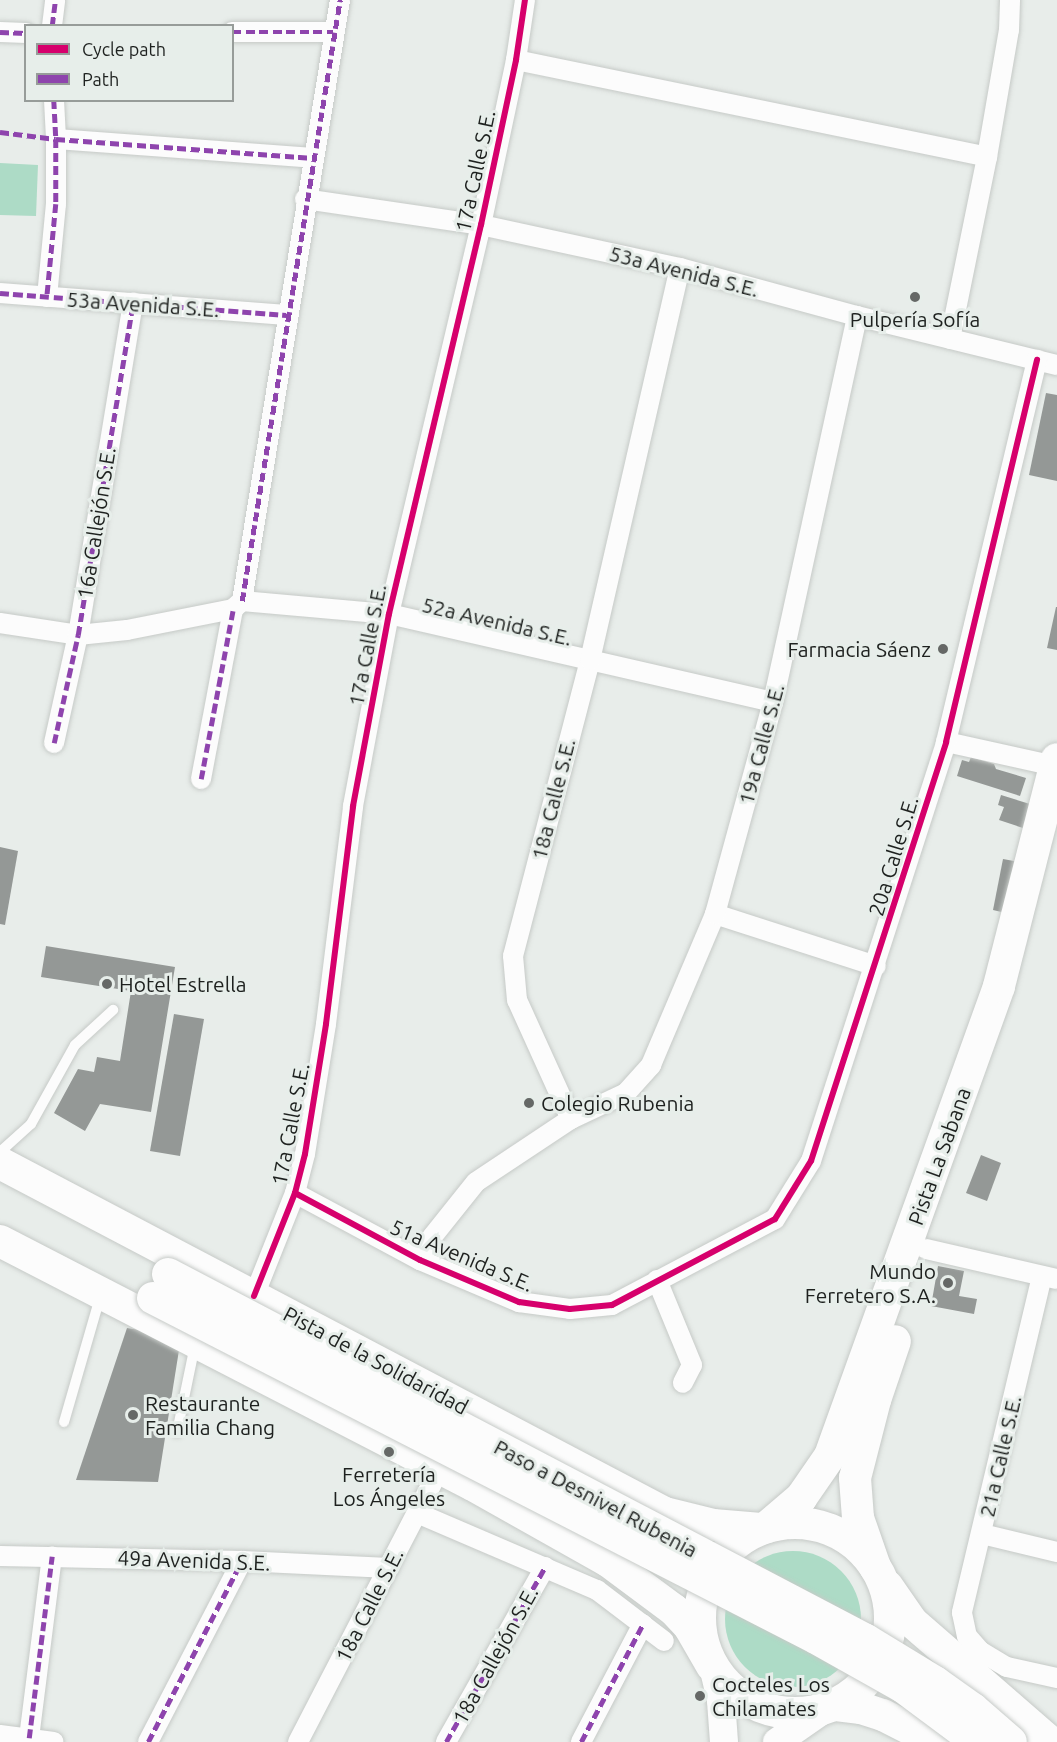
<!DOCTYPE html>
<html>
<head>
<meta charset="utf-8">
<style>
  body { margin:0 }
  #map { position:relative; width:1057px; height:1742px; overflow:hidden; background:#e8edea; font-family:Ubuntu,sans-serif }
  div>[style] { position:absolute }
  .green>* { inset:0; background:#addbc6 }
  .round { border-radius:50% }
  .building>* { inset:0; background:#949896 }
  .roads { filter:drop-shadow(0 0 2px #c6cac7) drop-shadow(0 0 2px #c6cac7) }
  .lane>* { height:10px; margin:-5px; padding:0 5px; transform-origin:5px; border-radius:5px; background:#fcfcfc }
  .street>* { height:20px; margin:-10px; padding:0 10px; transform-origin:10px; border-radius:10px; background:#fcfcfc }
  .secondary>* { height:28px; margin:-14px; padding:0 14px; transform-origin:14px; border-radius:14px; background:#fcfcfc }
  .primary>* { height:32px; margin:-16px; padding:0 16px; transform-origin:16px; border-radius:16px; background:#fcfcfc }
  .primary>.ring { margin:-16px; padding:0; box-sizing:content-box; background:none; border:32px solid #fcfcfc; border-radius:50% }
  .bridges { filter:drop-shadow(0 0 2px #c6cac7) drop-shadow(0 0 2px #c6cac7) }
  .primary-bridge>* { height:32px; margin:-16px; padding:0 16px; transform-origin:16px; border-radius:16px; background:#fcfcfc }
  .quiet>* { height:4.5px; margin-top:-2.25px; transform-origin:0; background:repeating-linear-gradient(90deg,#8e44ad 0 9px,transparent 0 13.5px) }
  .cycleway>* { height:6px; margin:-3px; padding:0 3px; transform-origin:3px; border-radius:3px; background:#d6006c }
  .dots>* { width:16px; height:16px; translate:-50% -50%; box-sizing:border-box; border:3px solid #e7eeea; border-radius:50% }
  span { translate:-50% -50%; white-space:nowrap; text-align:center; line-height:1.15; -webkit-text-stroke:6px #e7eeea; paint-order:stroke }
  .street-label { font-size:21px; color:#1e211f }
  .poi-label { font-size:21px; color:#1e211f }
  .right { translate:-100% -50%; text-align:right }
  .left { translate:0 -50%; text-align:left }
  .legend { position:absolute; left:24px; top:24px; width:210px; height:78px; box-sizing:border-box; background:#e7eeea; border:2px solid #979c99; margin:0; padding:8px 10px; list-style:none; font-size:18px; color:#1e211f }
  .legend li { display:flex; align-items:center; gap:12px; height:30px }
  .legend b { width:30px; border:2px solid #979c99 }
</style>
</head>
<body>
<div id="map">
  <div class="green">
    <div style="clip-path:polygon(0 163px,38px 165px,36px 216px,0 215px)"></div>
    <div class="round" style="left:725px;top:1551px;width:136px;height:136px"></div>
  </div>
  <div class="building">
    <div style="clip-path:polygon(1046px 393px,1057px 395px,1057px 481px,1029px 475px)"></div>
    <div style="clip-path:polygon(1056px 607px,1057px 607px,1057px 650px,1047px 648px)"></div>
    <div style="clip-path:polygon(971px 757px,994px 764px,996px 769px,1026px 778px,1020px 796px,957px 776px,962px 760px,969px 762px)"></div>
    <div style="clip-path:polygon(1001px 795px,1033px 805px,1026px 829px,999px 820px,1004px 807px,998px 805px)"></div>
    <div style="clip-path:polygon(0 847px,18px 851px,5px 925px,0 924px)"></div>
    <div style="clip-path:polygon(1003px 859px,1024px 863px,1014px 915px,993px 910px)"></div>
    <div style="clip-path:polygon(46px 946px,175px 967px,151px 1112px,100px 1104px,85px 1131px,54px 1113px,78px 1069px,94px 1072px,97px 1057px,120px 1061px,131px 991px,41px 977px)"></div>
    <div style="clip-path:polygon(174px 1014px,204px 1019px,180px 1156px,150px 1151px)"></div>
    <div style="clip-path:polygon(981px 1155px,1001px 1163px,987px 1201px,966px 1193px)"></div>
    <div style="clip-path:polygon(938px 1266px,964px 1271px,959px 1296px,977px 1299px,974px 1314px,931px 1306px)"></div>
    <div style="clip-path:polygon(127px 1328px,140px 1330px,179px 1350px,158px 1482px,76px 1480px)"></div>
  </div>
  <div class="roads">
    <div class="lane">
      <div style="left:0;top:1152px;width:42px;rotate:-42.1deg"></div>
      <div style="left:31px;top:1124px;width:90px;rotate:-60.9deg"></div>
      <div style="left:75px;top:1045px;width:52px;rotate:-42.6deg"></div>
      <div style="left:64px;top:1422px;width:130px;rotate:-73.9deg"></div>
      <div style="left:177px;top:1432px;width:89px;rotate:-78.3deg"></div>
    </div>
    <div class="street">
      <div style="left:52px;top:26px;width:26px;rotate:-83deg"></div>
      <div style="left:0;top:32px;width:26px;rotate:2deg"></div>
      <div style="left:232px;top:32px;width:101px"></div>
      <div style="left:516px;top:60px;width:481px;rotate:11.6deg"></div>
      <div style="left:54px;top:100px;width:39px;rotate:87deg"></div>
      <div style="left:56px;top:139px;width:258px;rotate:4.2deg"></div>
      <div style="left:305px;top:199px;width:178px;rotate:8.4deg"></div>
      <div style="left:481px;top:225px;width:204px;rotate:12.2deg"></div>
      <div style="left:680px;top:268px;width:183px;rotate:15.2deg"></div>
      <div style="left:857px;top:316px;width:206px;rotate:13.8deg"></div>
      <div style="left:0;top:293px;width:287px;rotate:4.4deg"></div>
      <div style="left:47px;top:297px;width:93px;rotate:-84.5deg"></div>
      <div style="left:56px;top:204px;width:65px;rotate:-90deg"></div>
      <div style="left:950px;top:339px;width:186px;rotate:-78.5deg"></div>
      <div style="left:987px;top:157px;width:129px;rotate:-80.2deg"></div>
      <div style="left:1009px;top:30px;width:30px;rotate:-88deg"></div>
      <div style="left:242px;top:601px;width:609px;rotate:-80.74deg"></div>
      <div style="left:0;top:623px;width:79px;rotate:8.7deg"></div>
      <div style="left:78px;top:635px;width:49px;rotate:-5.8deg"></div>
      <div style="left:127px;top:630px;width:108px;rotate:-11.2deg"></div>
      <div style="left:233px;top:609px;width:12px;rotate:-42deg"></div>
      <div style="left:242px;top:601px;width:148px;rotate:5.1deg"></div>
      <div style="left:389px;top:614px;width:394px;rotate:12.9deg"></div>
      <div style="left:946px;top:742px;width:112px;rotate:12.4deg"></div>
      <div style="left:54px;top:743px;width:111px;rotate:-77.5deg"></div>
      <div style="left:78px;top:635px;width:337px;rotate:-80.6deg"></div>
      <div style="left:201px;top:779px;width:173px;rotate:-79.3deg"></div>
      <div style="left:715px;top:914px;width:169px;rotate:17.9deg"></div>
      <div style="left:571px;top:1119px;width:131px;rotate:-114.4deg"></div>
      <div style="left:517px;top:1000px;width:44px;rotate:-95.2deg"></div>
      <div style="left:513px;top:956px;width:306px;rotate:-75.4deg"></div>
      <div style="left:590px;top:660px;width:402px;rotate:-77.1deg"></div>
      <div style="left:295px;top:1193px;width:142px;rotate:28.2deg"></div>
      <div style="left:420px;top:1260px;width:108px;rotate:23deg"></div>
      <div style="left:519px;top:1302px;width:51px;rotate:7.8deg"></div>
      <div style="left:570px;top:1309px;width:42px;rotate:-5.4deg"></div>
      <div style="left:612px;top:1305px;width:184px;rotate:-27.8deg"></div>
      <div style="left:775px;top:1219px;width:68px;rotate:-58.2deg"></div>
      <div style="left:811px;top:1161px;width:440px;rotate:-72.1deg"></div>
      <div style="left:946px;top:742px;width:393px;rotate:-76.6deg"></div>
      <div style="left:926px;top:1249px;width:134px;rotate:12.9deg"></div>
      <div style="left:420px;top:1260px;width:26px;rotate:-62deg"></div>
      <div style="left:432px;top:1237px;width:70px;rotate:-51.3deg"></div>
      <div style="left:476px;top:1182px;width:114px;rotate:-33.6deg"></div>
      <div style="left:571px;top:1119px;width:61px;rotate:-25.3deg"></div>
      <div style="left:626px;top:1093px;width:38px;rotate:-48deg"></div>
      <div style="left:651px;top:1065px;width:164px;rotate:-67deg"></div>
      <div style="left:715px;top:914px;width:220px;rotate:-74.7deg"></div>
      <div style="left:773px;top:702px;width:395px;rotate:-77.7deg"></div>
      <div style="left:1042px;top:1276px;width:346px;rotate:103.4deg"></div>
      <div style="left:962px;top:1613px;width:24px;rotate:78deg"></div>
      <div style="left:967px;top:1636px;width:20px;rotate:49deg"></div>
      <div style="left:980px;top:1651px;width:31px;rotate:31deg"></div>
      <div style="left:1007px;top:1667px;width:51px;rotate:12.4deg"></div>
      <div style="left:657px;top:1280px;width:92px;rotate:67.6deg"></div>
      <div style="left:692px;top:1365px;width:20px;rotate:117deg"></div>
      <div style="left:254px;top:1296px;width:111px;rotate:-68.3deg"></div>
      <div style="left:295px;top:1193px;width:40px;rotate:-75.6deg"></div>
      <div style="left:305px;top:1154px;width:132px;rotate:-80.8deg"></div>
      <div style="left:326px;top:1024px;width:220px;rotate:-82.9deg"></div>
      <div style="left:353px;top:806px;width:195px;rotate:-79.4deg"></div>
      <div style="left:389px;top:614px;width:400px;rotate:-76.7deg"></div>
      <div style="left:481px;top:225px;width:169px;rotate:-78deg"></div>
      <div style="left:516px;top:60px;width:61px;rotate:-81.5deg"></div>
      <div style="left:417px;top:1513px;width:196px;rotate:23.2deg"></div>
      <div style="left:597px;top:1590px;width:84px;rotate:37.3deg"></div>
      <div style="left:982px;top:1534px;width:77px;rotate:13.5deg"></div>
      <div style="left:0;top:1556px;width:242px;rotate:1.2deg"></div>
      <div style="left:242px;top:1561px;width:147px;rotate:2.7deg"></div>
      <div style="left:0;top:1735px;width:54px;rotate:7.4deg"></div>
      <div style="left:29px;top:1738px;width:183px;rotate:-82.8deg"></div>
      <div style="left:148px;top:1742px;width:204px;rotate:-62.6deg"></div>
      <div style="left:298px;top:1742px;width:309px;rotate:-62.6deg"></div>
      <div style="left:446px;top:1742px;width:201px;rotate:-60.5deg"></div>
      <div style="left:581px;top:1742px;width:133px;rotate:-62.3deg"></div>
    </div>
    <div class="secondary">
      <div style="left:714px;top:1670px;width:32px;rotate:77deg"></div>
      <div style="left:721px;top:1701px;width:41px;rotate:85.8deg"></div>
      <div style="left:777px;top:1742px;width:56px;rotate:-34.8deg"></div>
    </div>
    <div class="primary">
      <div style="left:0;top:1163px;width:751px;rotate:27.76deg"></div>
      <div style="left:665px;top:1513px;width:49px;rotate:14deg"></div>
      <div style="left:713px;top:1525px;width:48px;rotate:4.8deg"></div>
      <div style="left:0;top:1241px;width:532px;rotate:27.29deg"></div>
      <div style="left:473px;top:1485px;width:155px;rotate:29.4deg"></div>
      <div style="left:608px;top:1561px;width:82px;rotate:36.6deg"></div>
      <div style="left:674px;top:1610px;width:22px;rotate:47deg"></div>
      <div style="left:689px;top:1626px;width:46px;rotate:60.1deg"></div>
      <div class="ring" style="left:700px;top:1523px;width:158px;height:158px"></div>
      <div style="left:767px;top:1527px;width:45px;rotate:-40.5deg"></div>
      <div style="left:801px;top:1498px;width:51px;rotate:-55.4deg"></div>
      <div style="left:830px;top:1456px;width:499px;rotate:-70.2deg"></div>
      <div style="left:999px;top:986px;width:234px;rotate:-75.7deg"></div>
      <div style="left:875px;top:1567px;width:52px;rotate:-109.1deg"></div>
      <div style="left:858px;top:1518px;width:40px;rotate:-94.3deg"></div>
      <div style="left:855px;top:1478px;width:81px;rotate:-75.6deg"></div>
      <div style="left:875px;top:1400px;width:62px;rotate:-71.3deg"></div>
      <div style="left:887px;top:1586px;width:44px;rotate:55.2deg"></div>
      <div style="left:912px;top:1622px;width:183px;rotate:41deg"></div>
      <div style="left:836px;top:1705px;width:25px;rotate:7deg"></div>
      <div style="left:861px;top:1708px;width:23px;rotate:18deg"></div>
      <div style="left:883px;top:1715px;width:59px;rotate:27deg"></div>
    </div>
  </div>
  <div class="bridges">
    <div class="primary-bridge">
      <div style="left:168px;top:1274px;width:788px;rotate:27.67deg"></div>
      <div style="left:866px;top:1640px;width:81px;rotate:31.3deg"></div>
      <div style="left:935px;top:1682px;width:47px;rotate:35.4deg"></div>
      <div style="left:973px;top:1709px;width:50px;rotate:41deg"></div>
      <div style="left:153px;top:1298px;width:745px;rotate:27.15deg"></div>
      <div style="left:816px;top:1638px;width:100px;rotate:29.4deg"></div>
      <div style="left:903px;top:1687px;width:92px;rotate:36.6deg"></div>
    </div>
  </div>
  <div class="quiet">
    <div style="left:52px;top:26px;width:26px;rotate:-83deg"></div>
    <div style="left:0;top:32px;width:26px;rotate:2deg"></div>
    <div style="left:232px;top:32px;width:101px"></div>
    <div style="left:54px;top:100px;width:39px;rotate:87deg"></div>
    <div style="left:56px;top:139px;width:258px;rotate:4.2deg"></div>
    <div style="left:0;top:132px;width:56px;rotate:7.1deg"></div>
    <div style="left:56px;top:139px;width:65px;rotate:90deg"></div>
    <div style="left:56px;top:204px;width:93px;rotate:95.5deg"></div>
    <div style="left:0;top:293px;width:287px;rotate:4.4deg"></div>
    <div style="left:242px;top:601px;width:609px;rotate:-80.74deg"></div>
    <div style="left:54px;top:743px;width:111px;rotate:-77.5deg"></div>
    <div style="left:78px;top:635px;width:337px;rotate:-80.6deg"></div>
    <div style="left:201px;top:779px;width:173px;rotate:-79.3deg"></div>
    <div style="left:29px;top:1738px;width:183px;rotate:-82.8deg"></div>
    <div style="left:148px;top:1742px;width:204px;rotate:-62.6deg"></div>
    <div style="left:446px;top:1742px;width:201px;rotate:-60.5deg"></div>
    <div style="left:581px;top:1742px;width:133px;rotate:-62.3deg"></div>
  </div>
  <div class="cycleway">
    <div style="left:295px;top:1193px;width:142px;rotate:28.2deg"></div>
    <div style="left:420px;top:1260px;width:108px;rotate:23deg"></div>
    <div style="left:519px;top:1302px;width:51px;rotate:7.8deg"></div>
    <div style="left:570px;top:1309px;width:42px;rotate:-5.4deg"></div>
    <div style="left:612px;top:1305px;width:184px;rotate:-27.8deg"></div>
    <div style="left:775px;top:1219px;width:68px;rotate:-58.2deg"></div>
    <div style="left:811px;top:1161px;width:440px;rotate:-72.1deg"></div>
    <div style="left:946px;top:742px;width:393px;rotate:-76.6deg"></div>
    <div style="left:254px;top:1296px;width:111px;rotate:-68.3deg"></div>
    <div style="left:295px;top:1193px;width:40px;rotate:-75.6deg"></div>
    <div style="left:305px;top:1154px;width:132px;rotate:-80.8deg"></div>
    <div style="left:326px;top:1024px;width:220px;rotate:-82.9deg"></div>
    <div style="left:353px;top:806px;width:195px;rotate:-79.4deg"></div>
    <div style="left:389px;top:614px;width:400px;rotate:-76.7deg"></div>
    <div style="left:481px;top:225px;width:169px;rotate:-78deg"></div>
    <div style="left:516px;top:60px;width:61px;rotate:-81.5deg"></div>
  </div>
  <div class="dots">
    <div style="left:915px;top:297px;background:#656866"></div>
    <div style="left:943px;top:649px;background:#656866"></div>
    <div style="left:107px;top:984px;background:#656866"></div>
    <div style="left:529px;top:1103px;background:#656866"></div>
    <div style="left:948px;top:1283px;background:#656866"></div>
    <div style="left:133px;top:1415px;background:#656866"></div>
    <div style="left:389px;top:1452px;background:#656866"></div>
    <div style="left:700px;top:1696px;background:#656866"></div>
  </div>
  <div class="street-label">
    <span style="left:475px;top:171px;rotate:-78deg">17a Calle S.E.</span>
    <span style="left:684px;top:271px;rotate:14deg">53a Avenida S.E.</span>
    <span style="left:143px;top:304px;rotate:4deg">53a Avenida S.E.</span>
    <span style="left:96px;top:523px;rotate:-81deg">16a Callejón S.E.</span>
    <span style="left:497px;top:621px;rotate:13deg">52a Avenida S.E.</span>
    <span style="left:367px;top:645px;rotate:-79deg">17a Calle S.E.</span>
    <span style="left:761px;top:744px;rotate:-75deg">19a Calle S.E.</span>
    <span style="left:553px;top:799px;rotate:-76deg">18a Calle S.E.</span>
    <span style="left:893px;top:856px;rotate:-73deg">20a Calle S.E.</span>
    <span style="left:290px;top:1124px;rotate:-79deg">17a Calle S.E.</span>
    <span style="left:939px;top:1156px;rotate:-70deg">Pista La Sabana</span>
    <span style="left:462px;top:1255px;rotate:23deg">51a Avenida S.E.</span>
    <span style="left:376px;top:1360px;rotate:28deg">Pista de la Solidaridad</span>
    <span style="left:1000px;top:1456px;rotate:-77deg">21a Calle S.E.</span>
    <span style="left:596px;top:1498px;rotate:28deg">Paso a Desnivel Rubenia</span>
    <span style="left:194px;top:1560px;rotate:2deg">49a Avenida S.E.</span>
    <span style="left:369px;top:1605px;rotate:-63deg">18a Calle S.E.</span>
    <span style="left:495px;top:1655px;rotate:-61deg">18a Callejón S.E.</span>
  </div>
  <div class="poi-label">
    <span style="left:915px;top:319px">Pulpería Sofía</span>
    <span class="right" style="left:931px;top:649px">Farmacia Sáenz</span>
    <span class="left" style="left:119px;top:984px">Hotel Estrella</span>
    <span class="left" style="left:541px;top:1103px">Colegio Rubenia</span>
    <span class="right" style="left:936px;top:1283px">Mundo<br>Ferretero S.A.</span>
    <span class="left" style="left:145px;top:1415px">Restaurante<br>Familia Chang</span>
    <span style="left:389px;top:1486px">Ferretería<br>Los Ángeles</span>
    <span class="left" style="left:712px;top:1696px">Cocteles Los<br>Chilamates</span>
  </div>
  <ul class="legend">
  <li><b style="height:8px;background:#d6006c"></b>Cycle path</li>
  <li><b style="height:8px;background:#8e44ad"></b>Path</li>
  </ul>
</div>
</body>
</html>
